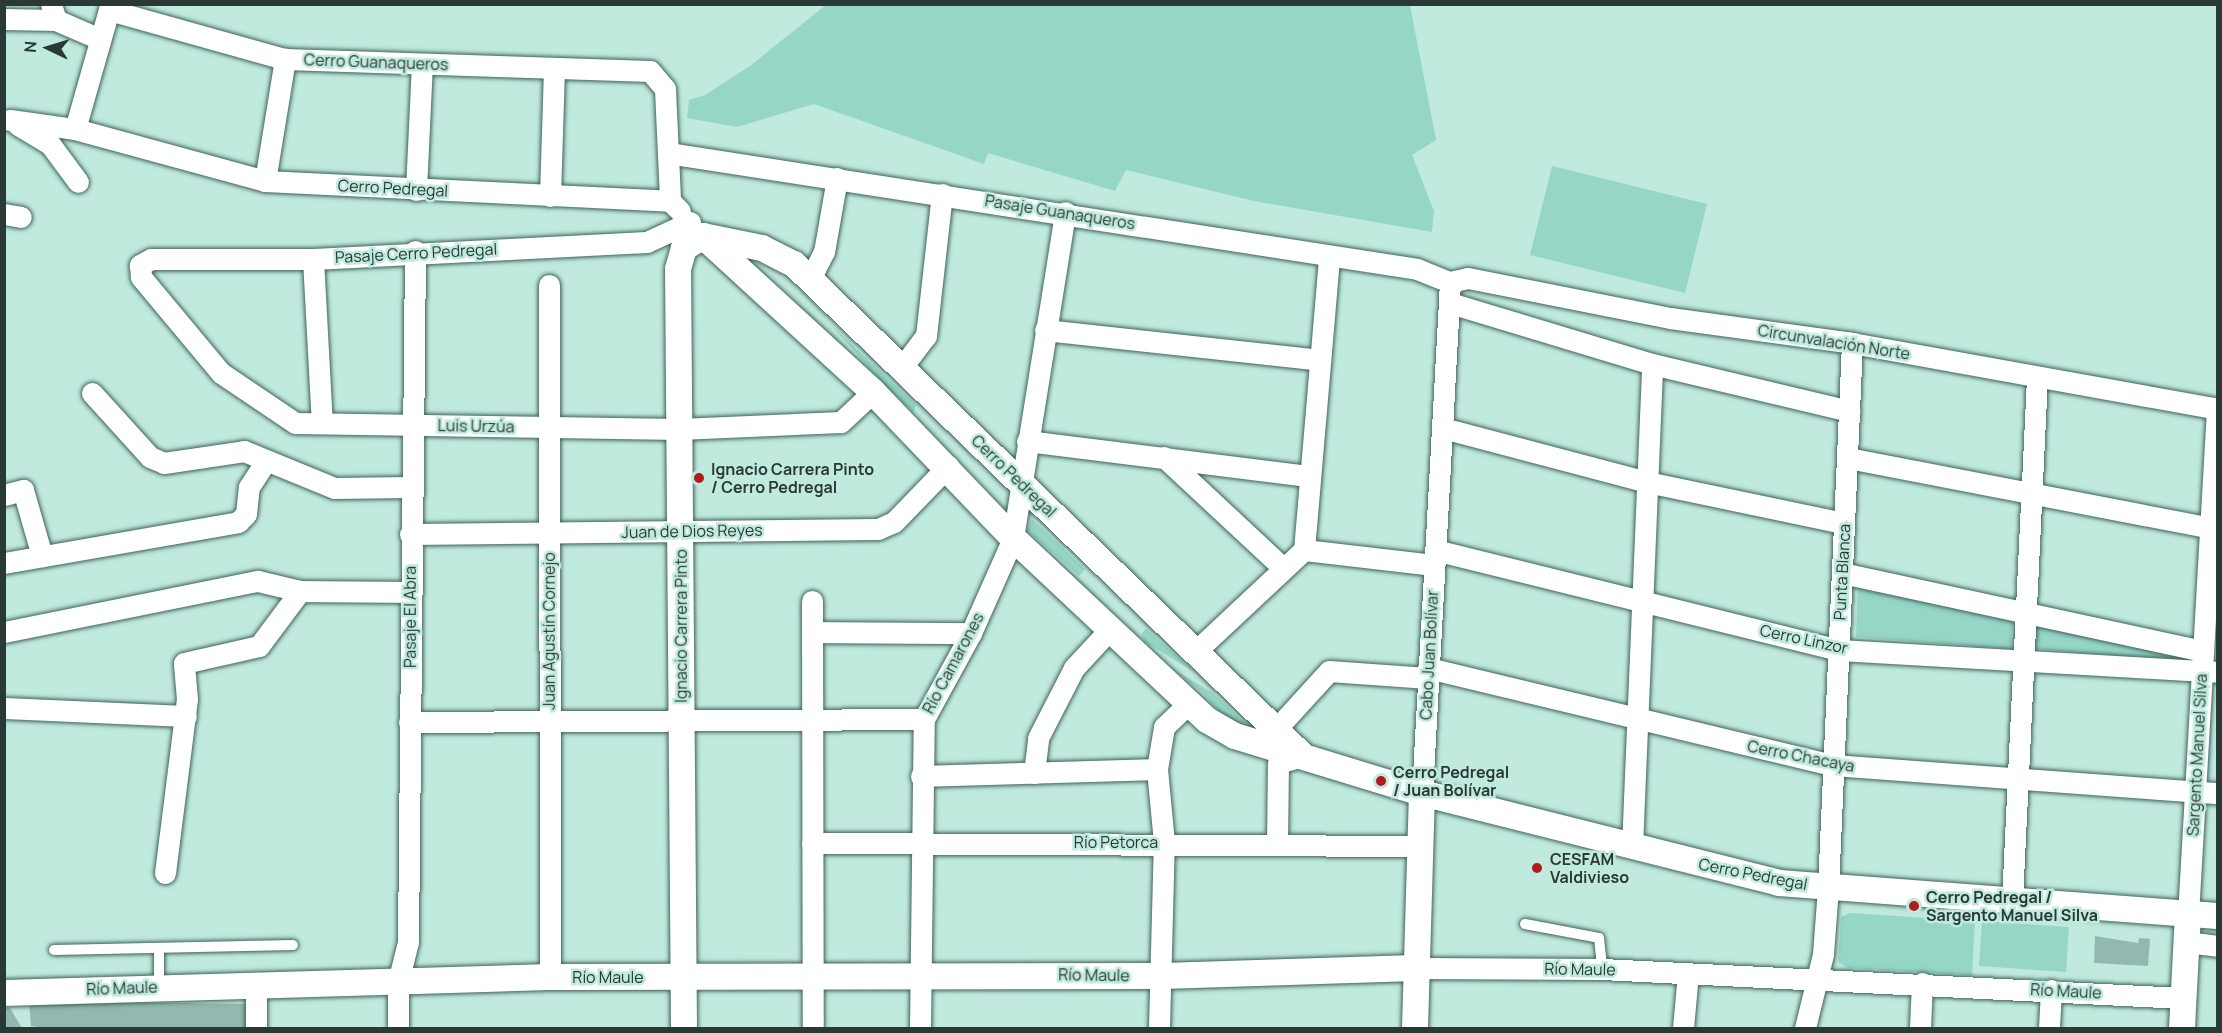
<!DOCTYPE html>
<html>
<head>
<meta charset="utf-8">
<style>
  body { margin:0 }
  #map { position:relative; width:2222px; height:1033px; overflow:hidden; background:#c1eadf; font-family:Manrope,sans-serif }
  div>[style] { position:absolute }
  .green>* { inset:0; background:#95d6c6 }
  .building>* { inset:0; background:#92b9af }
  .roads { filter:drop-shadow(0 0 2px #3e635b) drop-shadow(0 0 2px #3e635b) }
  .service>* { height:10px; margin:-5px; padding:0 5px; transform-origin:5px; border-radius:5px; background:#fff }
  .minor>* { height:21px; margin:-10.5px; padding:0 10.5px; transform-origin:10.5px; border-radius:10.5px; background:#fff }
  .tertiary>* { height:26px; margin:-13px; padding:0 13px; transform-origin:13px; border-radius:13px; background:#fff }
  .dots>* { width:16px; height:16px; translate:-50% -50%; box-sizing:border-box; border:3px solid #c1eadf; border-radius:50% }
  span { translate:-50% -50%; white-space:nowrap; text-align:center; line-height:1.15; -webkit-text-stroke:5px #c1eadf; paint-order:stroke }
  .street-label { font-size:16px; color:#293935 }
  .poi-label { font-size:16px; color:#293935; font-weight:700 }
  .left { translate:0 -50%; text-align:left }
  .frame { position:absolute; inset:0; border:6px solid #293935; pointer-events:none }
  .north { position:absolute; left:18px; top:18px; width:60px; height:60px; -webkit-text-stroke:4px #c1eadf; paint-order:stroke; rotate:274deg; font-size:16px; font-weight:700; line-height:24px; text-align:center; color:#293935 }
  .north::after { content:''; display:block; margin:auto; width:21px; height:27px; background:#293935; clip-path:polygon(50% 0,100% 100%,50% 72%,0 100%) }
</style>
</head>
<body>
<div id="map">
  <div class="green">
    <div style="clip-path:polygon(827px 4px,1410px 5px,1436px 140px,1412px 155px,1434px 211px,1432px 232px,1254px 201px,1126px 170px,1115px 191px,988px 153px,984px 164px,814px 104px,737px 127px,687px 118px,689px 100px,705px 95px,750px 66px)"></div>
    <div style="clip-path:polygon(1552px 166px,1707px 204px,1685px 293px,1530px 255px)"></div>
    <div style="clip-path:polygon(830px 324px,916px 405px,914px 412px,887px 388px)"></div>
    <div style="clip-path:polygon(1032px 519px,1085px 569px,1079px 576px,1027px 530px)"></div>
    <div style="clip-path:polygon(1858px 586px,2012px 619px,2011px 649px,1856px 637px)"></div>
    <div style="clip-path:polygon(2032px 620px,2181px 654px,2180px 662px,2030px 648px)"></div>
    <div style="clip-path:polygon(1146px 629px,1196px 673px,1145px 642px,1141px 634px)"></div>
    <div style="clip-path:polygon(1170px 667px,1213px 693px,1249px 727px,1224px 717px,1202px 692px)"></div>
    <div style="clip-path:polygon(1850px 913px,1975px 921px,1972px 975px,1848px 968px,1838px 962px,1841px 917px)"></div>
    <div style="clip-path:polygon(1982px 921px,2069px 927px,2066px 972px,1979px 966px)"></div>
  </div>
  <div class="building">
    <div style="clip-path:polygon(2095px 936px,2138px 943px,2139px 938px,2150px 939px,2148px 966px,2094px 963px)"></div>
    <div style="clip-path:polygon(29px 1001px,250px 1004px,250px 1028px,44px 1028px,31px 1026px)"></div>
    <div style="clip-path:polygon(4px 1008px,10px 1008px,22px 1028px,4px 1028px)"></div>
  </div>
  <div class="roads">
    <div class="service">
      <div style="left:1525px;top:924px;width:75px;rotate:10.7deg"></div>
      <div style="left:1599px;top:938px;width:31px;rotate:84deg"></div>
      <div style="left:159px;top:948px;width:39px;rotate:90deg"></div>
      <div style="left:54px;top:950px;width:239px;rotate:-1.2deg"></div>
    </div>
    <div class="minor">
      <div style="left:51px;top:4px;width:17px;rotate:73deg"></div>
      <div style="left:56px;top:20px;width:48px;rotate:23.4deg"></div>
      <div style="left:4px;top:19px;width:52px;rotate:1.1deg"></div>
      <div style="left:10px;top:120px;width:66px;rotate:7.9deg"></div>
      <div style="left:75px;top:129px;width:197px;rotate:15.3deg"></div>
      <div style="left:265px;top:181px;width:405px;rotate:2.8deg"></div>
      <div style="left:670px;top:201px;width:14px;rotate:45deg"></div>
      <div style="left:18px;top:125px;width:37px;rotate:31deg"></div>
      <div style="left:50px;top:144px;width:47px;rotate:53.6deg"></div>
      <div style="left:75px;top:129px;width:124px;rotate:-74.1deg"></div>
      <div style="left:109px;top:10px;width:183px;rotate:15.6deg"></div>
      <div style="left:285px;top:59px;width:365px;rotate:1.9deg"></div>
      <div style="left:650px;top:71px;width:23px;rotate:50deg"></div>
      <div style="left:665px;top:89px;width:112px;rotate:87.4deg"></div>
      <div style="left:668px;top:153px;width:758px;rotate:8.8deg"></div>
      <div style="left:1417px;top:269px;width:35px;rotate:22deg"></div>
      <div style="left:265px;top:181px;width:124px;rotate:-80.7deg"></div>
      <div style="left:416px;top:190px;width:126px;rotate:-87.3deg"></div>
      <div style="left:550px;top:196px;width:128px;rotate:-88.2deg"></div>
      <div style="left:4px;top:214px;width:17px;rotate:10deg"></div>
      <div style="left:690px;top:222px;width:47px;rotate:155.1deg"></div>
      <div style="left:647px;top:242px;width:334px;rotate:177.1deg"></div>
      <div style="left:313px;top:259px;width:162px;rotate:180deg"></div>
      <div style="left:151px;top:259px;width:13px;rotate:151deg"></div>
      <div style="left:140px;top:265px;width:12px;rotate:85deg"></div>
      <div style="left:141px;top:277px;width:125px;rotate:50.2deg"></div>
      <div style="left:221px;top:373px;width:89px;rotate:34deg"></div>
      <div style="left:295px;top:423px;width:384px;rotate:0.9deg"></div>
      <div style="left:679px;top:429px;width:162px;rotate:-2.5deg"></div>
      <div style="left:841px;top:422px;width:44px;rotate:-43.2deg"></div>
      <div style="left:313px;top:259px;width:164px;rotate:86.9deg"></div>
      <div style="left:810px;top:279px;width:30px;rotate:-63deg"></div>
      <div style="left:824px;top:252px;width:75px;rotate:-80deg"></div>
      <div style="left:1450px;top:282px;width:18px;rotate:-13deg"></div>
      <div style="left:1468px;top:278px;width:206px;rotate:11.2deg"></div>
      <div style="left:1670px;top:318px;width:184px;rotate:7.8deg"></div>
      <div style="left:1852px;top:343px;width:372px;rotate:10.2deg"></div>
      <div style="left:549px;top:285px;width:692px;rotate:89.92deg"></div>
      <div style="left:1450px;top:303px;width:211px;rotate:16.8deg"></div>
      <div style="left:1652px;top:364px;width:203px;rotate:13.4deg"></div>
      <div style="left:1045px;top:330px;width:277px;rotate:6.2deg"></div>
      <div style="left:903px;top:366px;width:38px;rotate:-53deg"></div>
      <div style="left:926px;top:336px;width:143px;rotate:-83.6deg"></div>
      <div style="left:92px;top:393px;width:86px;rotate:47.8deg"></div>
      <div style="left:150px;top:457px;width:15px;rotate:23deg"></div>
      <div style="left:164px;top:463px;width:81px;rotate:-8.5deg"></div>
      <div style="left:244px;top:451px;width:97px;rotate:22.3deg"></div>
      <div style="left:334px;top:488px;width:76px;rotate:-0.8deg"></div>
      <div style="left:1443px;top:428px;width:211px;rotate:14.8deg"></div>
      <div style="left:1647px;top:482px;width:201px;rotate:11.8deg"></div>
      <div style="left:1027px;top:441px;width:285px;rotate:7.1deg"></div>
      <div style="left:1164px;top:457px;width:163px;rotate:43deg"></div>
      <div style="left:1848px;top:458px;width:377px;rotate:10.9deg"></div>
      <div style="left:4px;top:495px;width:20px;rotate:-15deg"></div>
      <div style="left:23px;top:490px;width:69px;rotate:73.9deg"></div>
      <div style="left:410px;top:534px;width:468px;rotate:-0.6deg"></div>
      <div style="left:878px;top:529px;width:17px;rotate:-24deg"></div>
      <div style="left:894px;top:522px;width:78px;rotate:-46deg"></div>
      <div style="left:1304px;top:550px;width:131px;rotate:6.6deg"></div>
      <div style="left:1435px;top:550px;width:416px;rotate:13.9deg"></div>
      <div style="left:1839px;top:650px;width:380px;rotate:3.3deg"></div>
      <div style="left:4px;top:563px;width:238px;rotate:-9.9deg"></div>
      <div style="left:238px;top:522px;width:11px;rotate:-45deg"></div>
      <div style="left:246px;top:514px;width:27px;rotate:-84deg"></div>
      <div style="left:249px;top:487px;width:31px;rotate:-57deg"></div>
      <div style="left:1842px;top:573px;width:369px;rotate:12.2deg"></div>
      <div style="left:812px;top:601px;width:427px;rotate:89.9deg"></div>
      <div style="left:4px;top:632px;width:259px;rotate:-11.4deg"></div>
      <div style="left:258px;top:581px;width:43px;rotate:13.4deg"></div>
      <div style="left:300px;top:591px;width:110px;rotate:0.5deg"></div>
      <div style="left:812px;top:632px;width:159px;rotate:0.4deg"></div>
      <div style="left:1197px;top:650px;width:146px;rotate:-43.1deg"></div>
      <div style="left:1304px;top:550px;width:293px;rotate:-85.1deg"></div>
      <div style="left:1428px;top:668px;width:416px;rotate:13.5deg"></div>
      <div style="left:1833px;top:765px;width:386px;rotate:4.2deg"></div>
      <div style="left:4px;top:708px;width:182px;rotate:2.5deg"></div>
      <div style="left:409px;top:722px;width:515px;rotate:-0.33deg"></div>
      <div style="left:1277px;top:728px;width:77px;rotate:-47.6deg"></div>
      <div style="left:1329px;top:671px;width:99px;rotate:4deg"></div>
      <div style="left:1034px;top:773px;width:35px;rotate:-83deg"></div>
      <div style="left:1038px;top:738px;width:79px;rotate:-62.8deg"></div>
      <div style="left:1074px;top:668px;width:54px;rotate:-47.2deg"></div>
      <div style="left:921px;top:776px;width:236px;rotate:-1.7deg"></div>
      <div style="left:1422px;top:793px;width:512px;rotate:-86.86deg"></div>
      <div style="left:812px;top:843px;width:607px;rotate:0.28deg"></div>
      <div style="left:1277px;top:844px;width:81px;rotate:-89.3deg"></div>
      <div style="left:1278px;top:763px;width:25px;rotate:-16deg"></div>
      <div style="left:1632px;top:847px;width:483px;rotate:-87.6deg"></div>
      <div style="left:165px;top:873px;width:175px;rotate:-82.8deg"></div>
      <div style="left:187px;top:699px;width:36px;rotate:-95deg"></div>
      <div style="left:184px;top:663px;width:77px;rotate:-12.8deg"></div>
      <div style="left:259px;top:646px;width:69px;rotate:-53.3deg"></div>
      <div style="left:2012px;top:900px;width:524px;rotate:-87.26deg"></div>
      <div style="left:2188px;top:915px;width:507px;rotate:-86.72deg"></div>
      <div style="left:2186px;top:942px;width:32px;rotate:7deg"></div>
      <div style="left:1417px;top:968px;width:185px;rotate:0.3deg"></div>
      <div style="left:1602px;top:969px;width:582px;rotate:2.86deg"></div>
      <div style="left:256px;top:985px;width:43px;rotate:90deg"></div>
      <div style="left:398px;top:1028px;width:46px;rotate:-90deg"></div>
      <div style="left:398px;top:982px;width:41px;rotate:-76deg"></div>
      <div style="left:408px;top:942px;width:691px;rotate:-89.42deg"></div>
      <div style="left:920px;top:1028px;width:309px;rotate:-89.3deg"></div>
      <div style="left:924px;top:719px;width:98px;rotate:-61.3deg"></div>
      <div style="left:971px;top:633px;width:104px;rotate:-66.1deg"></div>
      <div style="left:1013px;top:538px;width:330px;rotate:-80.9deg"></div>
      <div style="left:1159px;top:1028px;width:186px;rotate:-88.5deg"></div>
      <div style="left:1164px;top:842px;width:73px;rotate:-95.5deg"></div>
      <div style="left:1157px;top:769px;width:43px;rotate:-80.5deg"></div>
      <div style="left:1164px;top:727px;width:35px;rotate:-44deg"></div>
      <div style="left:1683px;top:1028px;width:55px;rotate:-84.8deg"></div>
      <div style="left:1805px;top:1028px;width:76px;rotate:-76.3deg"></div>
      <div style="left:1823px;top:954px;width:66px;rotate:-85.7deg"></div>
      <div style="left:1828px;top:888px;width:546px;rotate:-87.48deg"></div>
      <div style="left:1920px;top:1028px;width:45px;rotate:-87.5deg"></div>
      <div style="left:2049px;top:1028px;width:38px;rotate:-87deg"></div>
    </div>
    <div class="tertiary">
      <div style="left:703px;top:236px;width:231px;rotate:42.5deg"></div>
      <div style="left:873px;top:392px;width:202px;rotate:46.2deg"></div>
      <div style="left:1013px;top:538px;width:266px;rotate:43.2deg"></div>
      <div style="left:1207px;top:720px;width:32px;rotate:30deg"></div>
      <div style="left:1235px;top:736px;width:195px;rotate:17deg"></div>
      <div style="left:1422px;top:793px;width:368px;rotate:14.1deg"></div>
      <div style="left:1779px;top:883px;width:440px;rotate:4.3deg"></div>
      <div style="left:703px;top:236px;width:60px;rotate:11.5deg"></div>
      <div style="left:762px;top:248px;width:36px;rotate:27deg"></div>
      <div style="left:794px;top:264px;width:707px;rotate:44.03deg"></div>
      <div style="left:4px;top:993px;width:546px;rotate:-1.68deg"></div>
      <div style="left:550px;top:977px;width:610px;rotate:-0.09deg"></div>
      <div style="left:1160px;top:976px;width:257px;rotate:-1.8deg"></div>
      <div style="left:684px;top:1028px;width:759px;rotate:-90.45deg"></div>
      <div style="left:678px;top:269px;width:22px;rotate:-74deg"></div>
      <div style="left:684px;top:248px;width:22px;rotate:-32deg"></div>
      <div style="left:1415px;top:1028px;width:235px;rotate:-88.3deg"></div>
      <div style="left:2182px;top:1028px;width:113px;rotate:-87deg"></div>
    </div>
  </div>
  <div class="dots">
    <div style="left:699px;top:478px;background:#ae1c1b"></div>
    <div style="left:1381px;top:781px;background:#ae1c1b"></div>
    <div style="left:1537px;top:868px;background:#ae1c1b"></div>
    <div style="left:1914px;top:906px;background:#ae1c1b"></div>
  </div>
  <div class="street-label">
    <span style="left:376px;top:62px;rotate:2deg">Cerro Guanaqueros</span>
    <span style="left:393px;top:188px;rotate:3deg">Cerro Pedregal</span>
    <span style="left:1060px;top:212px;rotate:9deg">Pasaje Guanaqueros</span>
    <span style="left:416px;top:253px;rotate:-3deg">Pasaje Cerro Pedregal</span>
    <span style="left:1834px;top:342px;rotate:9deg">Circunvalación Norte</span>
    <span style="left:476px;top:426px;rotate:1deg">Luis Urzúa</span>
    <span style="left:1014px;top:476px;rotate:44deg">Cerro Pedregal</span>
    <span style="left:692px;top:531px;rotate:-1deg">Juan de Dios Reyes</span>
    <span style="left:1842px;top:572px;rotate:-87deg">Punta Blanca</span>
    <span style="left:410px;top:617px;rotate:-90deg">Pasaje El Abra</span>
    <span style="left:681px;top:626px;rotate:-90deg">Ignacio Carrera Pinto</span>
    <span style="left:549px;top:631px;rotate:-90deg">Juan Agustín Cornejo</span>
    <span style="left:1804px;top:639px;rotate:12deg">Cerro Linzor</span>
    <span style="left:1429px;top:655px;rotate:-87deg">Cabo Juan Bolívar</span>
    <span style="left:953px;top:663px;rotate:-62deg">Río Camarones</span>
    <span style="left:2197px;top:755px;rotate:-87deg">Sargento Manuel Silva</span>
    <span style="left:1801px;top:756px;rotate:11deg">Cerro Chacaya</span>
    <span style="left:1116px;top:842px">Río Petorca</span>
    <span style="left:1753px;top:874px;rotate:11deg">Cerro Pedregal</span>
    <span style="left:1580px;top:969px;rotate:1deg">Río Maule</span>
    <span style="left:1094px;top:975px;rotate:1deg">Río Maule</span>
    <span style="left:608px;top:977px">Río Maule</span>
    <span style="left:122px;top:988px;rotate:-2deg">Río Maule</span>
    <span style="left:2066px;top:991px;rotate:3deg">Río Maule</span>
  </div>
  <div class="poi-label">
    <span class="left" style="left:711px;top:478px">Ignacio Carrera Pinto<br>/ Cerro Pedregal</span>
    <span class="left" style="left:1393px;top:781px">Cerro Pedregal<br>/ Juan Bolívar</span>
    <span class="left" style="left:1550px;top:868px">CESFAM<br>Valdivieso</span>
    <span class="left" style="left:1926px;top:906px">Cerro Pedregal /<br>Sargento Manuel Silva</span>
  </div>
  <div class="frame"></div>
  <div class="north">N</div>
</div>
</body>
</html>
